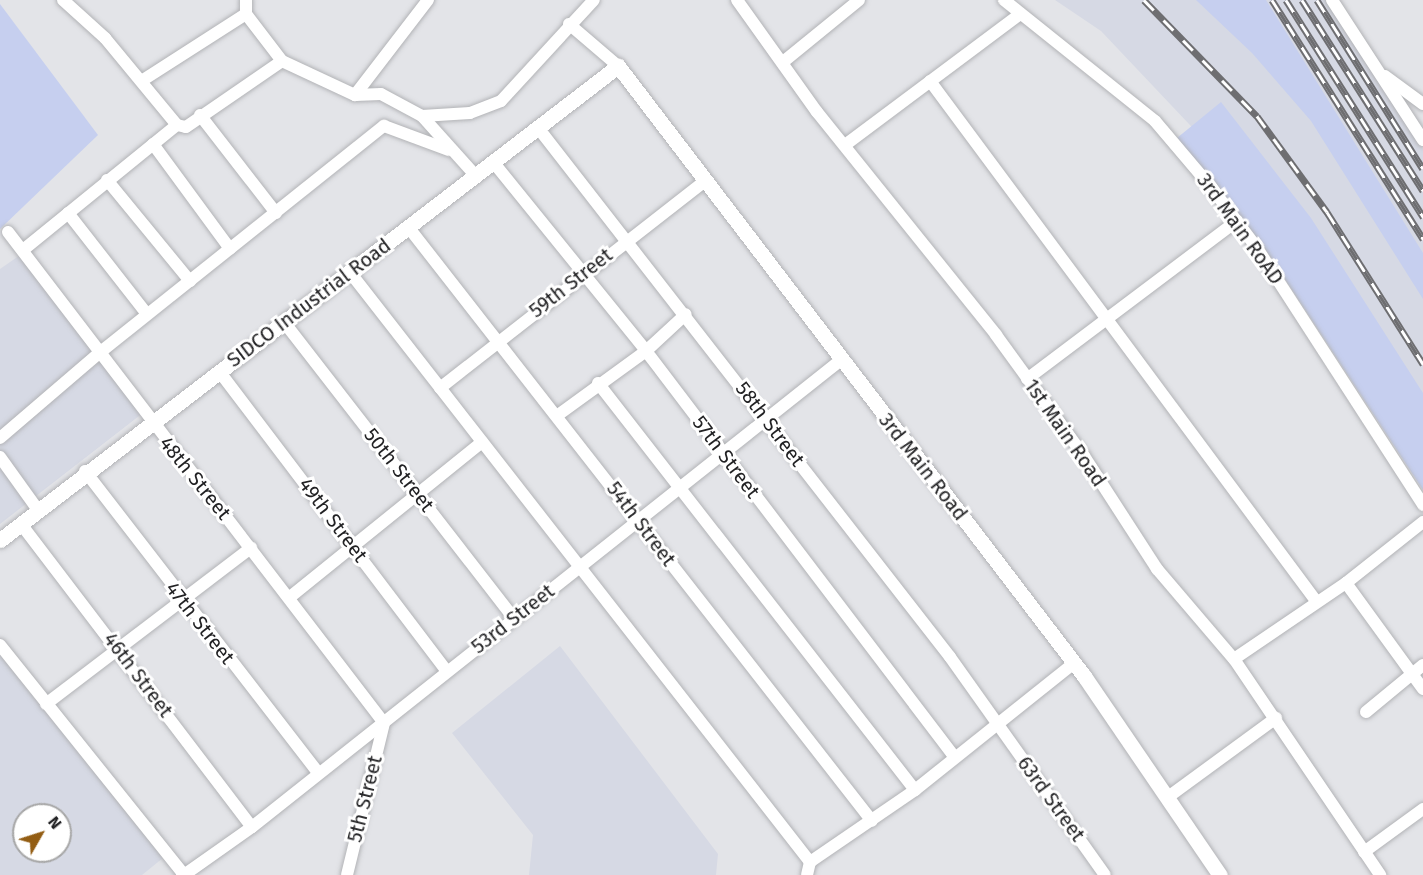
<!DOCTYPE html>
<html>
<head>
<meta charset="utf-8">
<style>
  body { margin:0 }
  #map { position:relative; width:1423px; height:875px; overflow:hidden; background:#e3e4e8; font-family:"Fira Sans",sans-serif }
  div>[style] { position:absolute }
  .built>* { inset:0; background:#d6d9e4 }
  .green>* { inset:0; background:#c6cfef }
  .roads { filter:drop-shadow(0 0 2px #b2b3b6) drop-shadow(0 0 2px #b2b3b6) }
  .minor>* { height:12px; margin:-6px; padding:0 6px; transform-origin:6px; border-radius:6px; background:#fff }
  .tertiary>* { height:15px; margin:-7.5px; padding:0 7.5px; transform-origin:7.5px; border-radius:7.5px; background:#fff }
  .rail>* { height:7px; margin-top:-3.5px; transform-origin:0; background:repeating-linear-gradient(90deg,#fff 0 14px,#6e6e71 0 28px); box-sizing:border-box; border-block:2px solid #6e6e71 }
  span { translate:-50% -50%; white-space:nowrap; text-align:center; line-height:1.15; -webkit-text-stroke:6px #fff; paint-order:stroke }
  .street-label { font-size:20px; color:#222224 }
  .north { position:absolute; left:12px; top:803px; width:60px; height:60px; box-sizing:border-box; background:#fff; border:2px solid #a7a7a7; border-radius:50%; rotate:51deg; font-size:16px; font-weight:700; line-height:24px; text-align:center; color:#222224 }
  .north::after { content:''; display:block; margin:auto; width:21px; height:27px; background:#935d13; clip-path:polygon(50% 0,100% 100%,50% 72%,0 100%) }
</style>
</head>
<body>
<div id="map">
  <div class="built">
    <div style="clip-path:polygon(1055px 0,1330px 0,1423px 149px,1423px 471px,1241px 179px,1101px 31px)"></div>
    <div style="clip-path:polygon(23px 253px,148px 409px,0 524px,0 269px)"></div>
    <div style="clip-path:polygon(560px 646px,718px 854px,716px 875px,529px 875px,533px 835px,452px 733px)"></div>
    <div style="clip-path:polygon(evenodd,0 655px,163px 858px,142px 875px,0 875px,0 655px,24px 815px,60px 815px,60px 851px,24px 851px,24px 815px)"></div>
  </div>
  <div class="green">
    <div style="clip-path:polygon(1196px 0,1266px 0,1423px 253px,1423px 299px,1311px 121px,1252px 53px)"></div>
    <div style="clip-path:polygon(0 4px,98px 135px,0 229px)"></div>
    <div style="clip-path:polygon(1221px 102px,1311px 218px,1423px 393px,1423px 490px,1262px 244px,1177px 138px)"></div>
  </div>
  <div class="roads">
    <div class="minor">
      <div style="left:63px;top:0;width:57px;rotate:42.1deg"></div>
      <div style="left:105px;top:38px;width:113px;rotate:50.4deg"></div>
      <div style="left:177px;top:125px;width:9px;rotate:13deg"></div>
      <div style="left:186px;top:127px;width:116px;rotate:-34.5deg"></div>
      <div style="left:246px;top:0;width:14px;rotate:90deg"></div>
      <div style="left:246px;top:14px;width:59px;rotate:52.5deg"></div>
      <div style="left:282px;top:61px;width:81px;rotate:25deg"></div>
      <div style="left:355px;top:95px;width:26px;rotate:-2deg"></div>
      <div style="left:381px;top:94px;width:47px;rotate:28.2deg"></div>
      <div style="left:422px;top:116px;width:48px;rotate:-3.6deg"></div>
      <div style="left:470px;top:113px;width:33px;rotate:-21deg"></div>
      <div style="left:501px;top:101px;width:137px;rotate:-47.4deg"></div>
      <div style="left:737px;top:0;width:138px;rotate:54.5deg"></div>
      <div style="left:817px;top:112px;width:286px;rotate:51.2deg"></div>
      <div style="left:996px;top:335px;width:150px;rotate:54deg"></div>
      <div style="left:1084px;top:456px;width:135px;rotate:57.1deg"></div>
      <div style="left:1157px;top:569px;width:118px;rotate:49.5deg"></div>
      <div style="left:1234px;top:659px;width:261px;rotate:55.9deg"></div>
      <div style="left:1004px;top:0;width:193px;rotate:38.7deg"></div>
      <div style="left:1155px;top:121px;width:87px;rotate:49.7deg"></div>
      <div style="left:1211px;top:187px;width:76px;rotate:53deg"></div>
      <div style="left:1257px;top:248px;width:306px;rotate:57.1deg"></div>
      <div style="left:1332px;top:0;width:167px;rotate:57deg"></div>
      <div style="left:569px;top:24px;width:65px;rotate:40.6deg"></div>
      <div style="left:783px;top:62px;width:98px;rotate:-39.2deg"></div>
      <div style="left:1385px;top:76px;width:47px;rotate:36.4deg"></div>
      <div style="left:143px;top:80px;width:122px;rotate:-32.7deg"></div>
      <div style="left:930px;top:81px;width:648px;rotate:53.41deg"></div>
      <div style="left:355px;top:95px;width:120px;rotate:-52.5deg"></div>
      <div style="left:200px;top:115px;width:124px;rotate:52.2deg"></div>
      <div style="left:422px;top:116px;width:81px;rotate:48deg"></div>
      <div style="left:539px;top:129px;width:669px;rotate:52.1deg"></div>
      <div style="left:950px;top:657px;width:267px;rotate:54.6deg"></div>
      <div style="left:153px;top:144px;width:130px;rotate:53.7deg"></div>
      <div style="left:845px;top:145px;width:219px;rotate:-36.8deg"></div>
      <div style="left:494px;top:163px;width:242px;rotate:51deg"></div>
      <div style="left:646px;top:351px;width:507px;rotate:52.77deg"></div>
      <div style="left:107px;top:180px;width:131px;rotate:50.6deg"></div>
      <div style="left:68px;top:213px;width:128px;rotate:52deg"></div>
      <div style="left:409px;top:228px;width:752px;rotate:52.02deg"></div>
      <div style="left:8px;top:232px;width:618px;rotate:52.56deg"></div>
      <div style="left:384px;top:723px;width:156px;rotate:103.7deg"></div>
      <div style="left:23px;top:250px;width:198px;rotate:-39.1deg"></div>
      <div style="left:349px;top:271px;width:750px;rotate:52.04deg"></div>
      <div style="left:810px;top:862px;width:13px;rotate:103deg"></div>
      <div style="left:284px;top:322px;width:373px;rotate:52.2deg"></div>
      <div style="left:219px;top:371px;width:377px;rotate:52.8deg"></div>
      <div style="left:1027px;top:379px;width:263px;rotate:-37deg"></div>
      <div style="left:598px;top:383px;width:516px;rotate:52.09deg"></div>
      <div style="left:440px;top:388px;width:335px;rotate:-38deg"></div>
      <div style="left:558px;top:415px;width:109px;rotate:-36deg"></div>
      <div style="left:646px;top:351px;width:54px;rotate:-42.8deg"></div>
      <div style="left:0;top:438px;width:129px;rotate:-40.6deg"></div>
      <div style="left:98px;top:354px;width:366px;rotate:-38.6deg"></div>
      <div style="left:384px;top:126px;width:69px;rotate:20.3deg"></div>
      <div style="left:0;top:457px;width:65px;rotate:54.4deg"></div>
      <div style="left:85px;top:471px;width:381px;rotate:52.3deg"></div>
      <div style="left:21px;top:524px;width:381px;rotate:52.7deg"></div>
      <div style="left:1346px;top:583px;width:131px;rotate:54deg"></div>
      <div style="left:290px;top:597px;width:247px;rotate:-38.9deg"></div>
      <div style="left:0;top:645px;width:295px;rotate:51.3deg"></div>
      <div style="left:184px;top:875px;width:83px;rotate:-35.2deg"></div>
      <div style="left:252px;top:827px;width:752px;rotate:-38.41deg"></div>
      <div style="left:1234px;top:659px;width:135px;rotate:-34.2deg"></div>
      <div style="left:1346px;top:583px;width:98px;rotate:-38.4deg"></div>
      <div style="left:46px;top:704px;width:258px;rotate:-37.3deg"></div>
      <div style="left:1366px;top:712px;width:74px;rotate:-39.5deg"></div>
      <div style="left:1168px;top:797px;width:134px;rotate:-36.2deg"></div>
      <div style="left:1364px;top:852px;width:73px;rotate:-36.1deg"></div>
      <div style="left:810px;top:862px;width:127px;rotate:-34.4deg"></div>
      <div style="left:915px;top:790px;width:203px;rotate:-38.6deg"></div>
    </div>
    <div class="tertiary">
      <div style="left:0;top:540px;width:779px;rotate:-37.49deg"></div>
      <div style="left:618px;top:66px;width:768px;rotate:52.62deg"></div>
      <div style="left:1084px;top:676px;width:241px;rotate:55.7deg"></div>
      <div style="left:183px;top:875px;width:1px"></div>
    </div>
  </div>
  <div class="rail">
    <div style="left:1144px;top:0;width:162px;rotate:45.8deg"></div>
    <div style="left:1257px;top:116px;width:119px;rotate:53.9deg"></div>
    <div style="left:1327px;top:212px;width:180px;rotate:57.7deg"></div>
    <div style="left:1272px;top:0;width:283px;rotate:57.7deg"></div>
    <div style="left:1286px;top:0;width:257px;rotate:57.7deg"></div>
    <div style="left:1302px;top:0;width:226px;rotate:57.6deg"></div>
    <div style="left:1317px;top:0;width:199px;rotate:57.9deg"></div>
  </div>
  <div class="street-label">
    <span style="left:1240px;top:229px;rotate:54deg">3rd Main RoAD</span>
    <span style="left:571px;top:283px;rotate:-38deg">59th Street</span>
    <span style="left:309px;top:303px;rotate:-37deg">SIDCO Industrial Road</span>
    <span style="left:770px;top:424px;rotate:53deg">58th Street</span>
    <span style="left:1065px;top:433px;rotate:55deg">1st Main Road</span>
    <span style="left:726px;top:457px;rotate:53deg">57th Street</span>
    <span style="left:923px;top:467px;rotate:52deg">3rd Main Road</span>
    <span style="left:399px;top:470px;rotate:52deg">50th Street</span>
    <span style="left:195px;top:478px;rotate:51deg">48th Street</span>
    <span style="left:333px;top:520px;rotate:53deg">49th Street</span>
    <span style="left:641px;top:524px;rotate:53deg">54th Street</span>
    <span style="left:513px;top:619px;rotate:-38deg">53rd Street</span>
    <span style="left:200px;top:623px;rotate:52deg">47th Street</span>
    <span style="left:138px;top:675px;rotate:53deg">46th Street</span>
    <span style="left:365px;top:799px;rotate:-76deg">5th Street</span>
    <span style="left:1051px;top:799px;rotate:54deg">63rd Street</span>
  </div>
  <div class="north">N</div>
</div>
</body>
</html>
